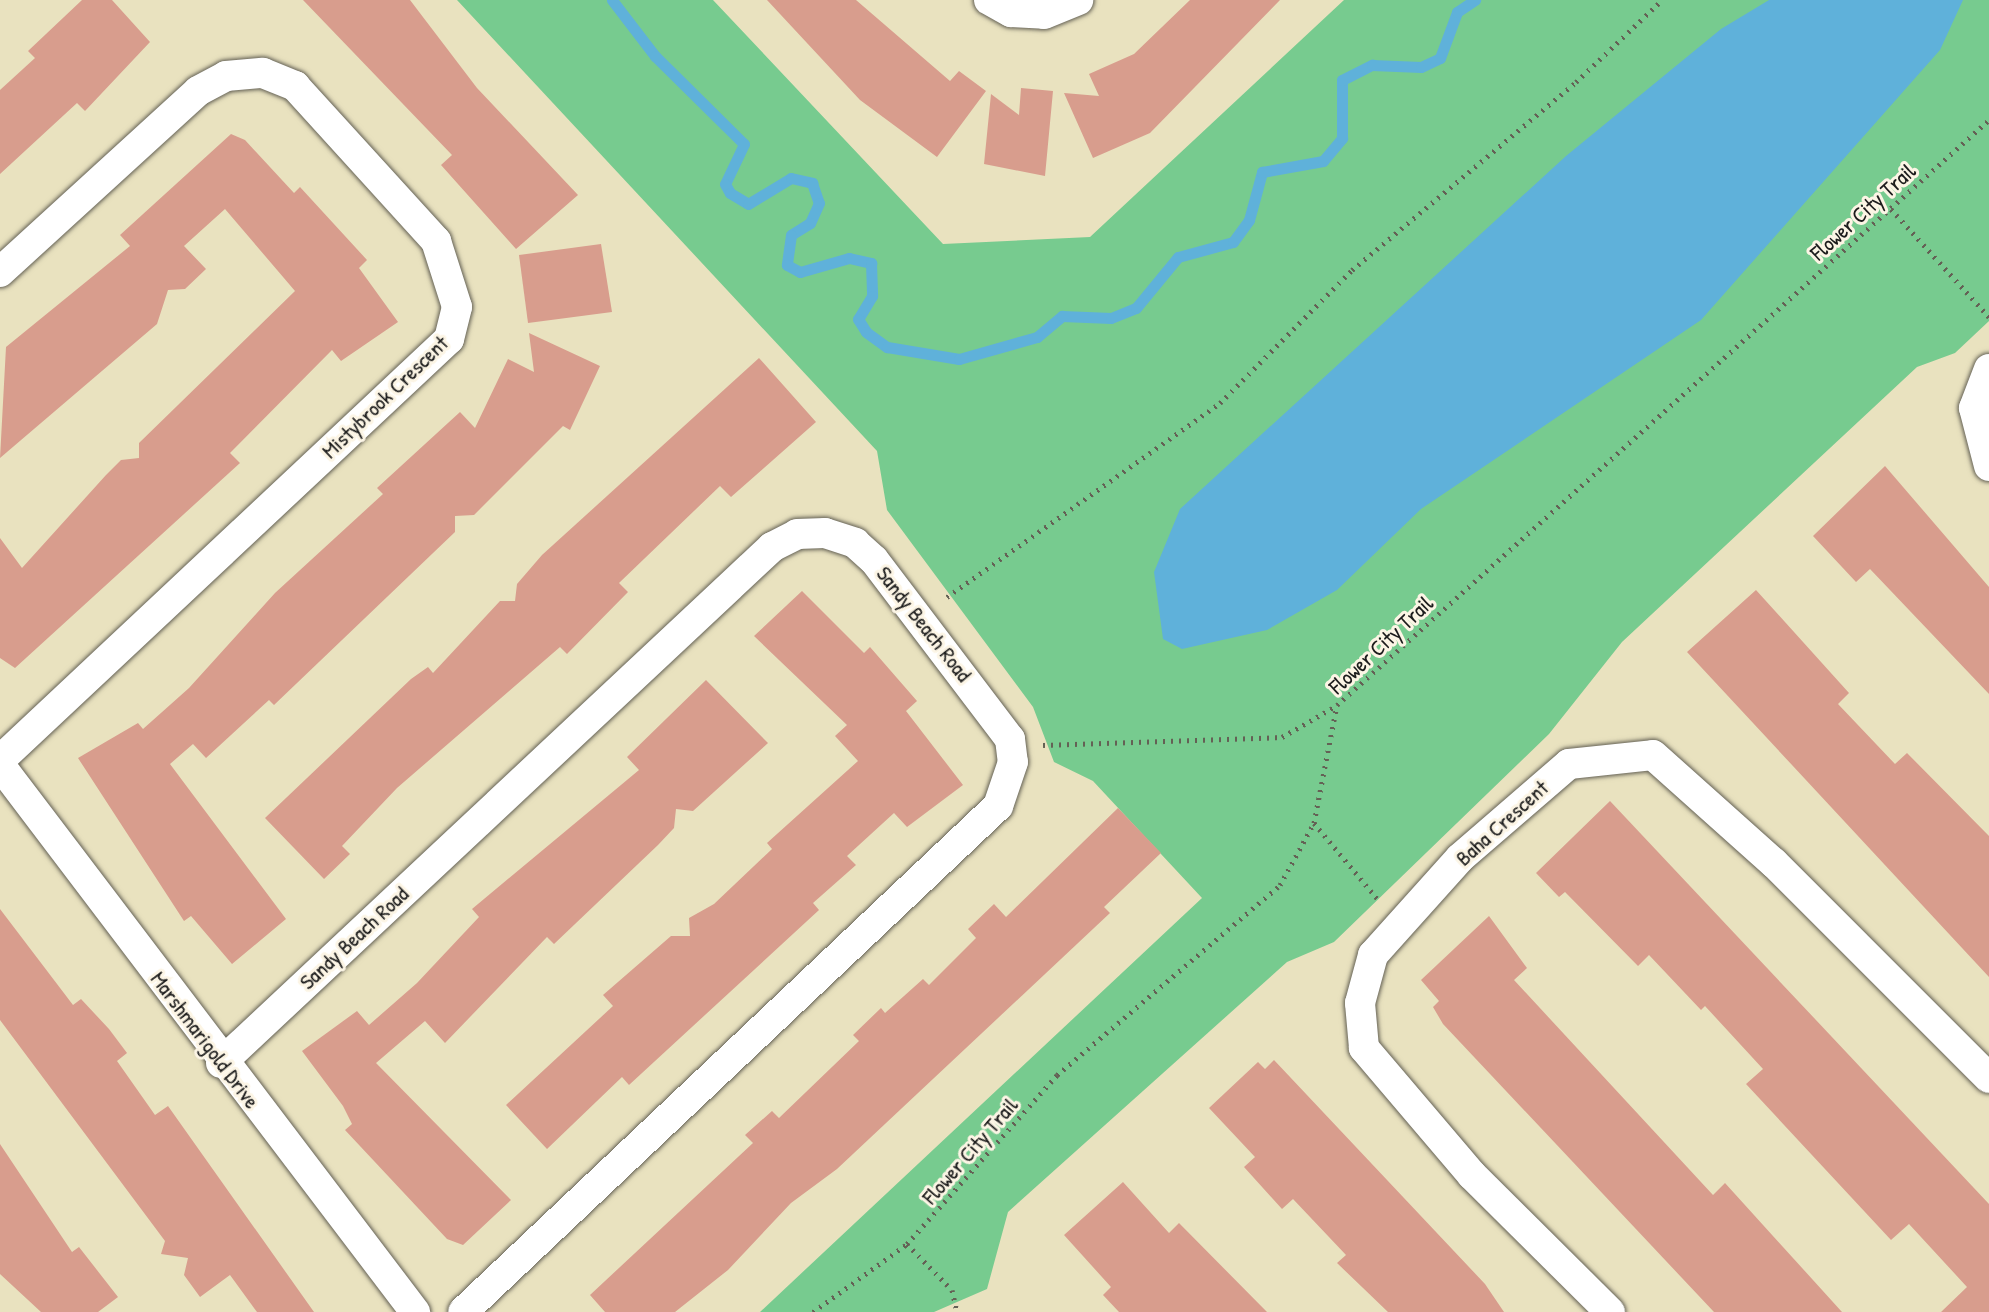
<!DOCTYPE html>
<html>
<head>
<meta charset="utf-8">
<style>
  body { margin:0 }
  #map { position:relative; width:1989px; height:1312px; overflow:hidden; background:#e9e2bf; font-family:"Patrick Hand",sans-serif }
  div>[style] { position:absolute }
  .green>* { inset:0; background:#77cb8f }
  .water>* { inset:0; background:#5fb1da }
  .stream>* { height:11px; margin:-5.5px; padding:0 5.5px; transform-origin:5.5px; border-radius:5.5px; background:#5fb1da }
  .building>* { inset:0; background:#d89d8d }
  .path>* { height:5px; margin-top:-2.5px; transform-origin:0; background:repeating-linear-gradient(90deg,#646155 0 2px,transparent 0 8px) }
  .roads { filter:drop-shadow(0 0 2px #646155) drop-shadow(0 0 2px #646155) }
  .minor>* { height:30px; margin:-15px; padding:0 15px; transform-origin:15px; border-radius:15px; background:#fff }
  span { translate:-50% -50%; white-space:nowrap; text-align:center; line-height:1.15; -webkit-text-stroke:6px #fcf5e5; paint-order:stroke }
  .street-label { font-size:22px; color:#1c1c1c }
</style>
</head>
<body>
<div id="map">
  <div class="green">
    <div style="clip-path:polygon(457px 0,713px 0,943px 244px,1090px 237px,1344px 0,1989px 0,1989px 321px,1955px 353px,1917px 367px,1622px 642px,1549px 734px,1334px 942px,1287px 962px,1008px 1212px,987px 1289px,934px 1312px,760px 1312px,1202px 898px,1093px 781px,1054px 762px,1033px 707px,887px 510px,877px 451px)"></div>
  </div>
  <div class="water">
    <div style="clip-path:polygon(1769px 0,1963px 0,1940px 50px,1701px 320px,1421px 509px,1337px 590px,1267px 630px,1182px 649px,1163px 639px,1154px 572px,1180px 509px,1566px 156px,1721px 29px)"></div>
  </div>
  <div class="stream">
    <div style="left:612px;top:0;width:71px;rotate:52.5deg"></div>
    <div style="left:655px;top:56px;width:125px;rotate:44.7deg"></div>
    <div style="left:744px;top:144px;width:44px;rotate:115.4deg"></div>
    <div style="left:725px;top:184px;width:10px;rotate:61deg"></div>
    <div style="left:730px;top:193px;width:21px;rotate:31deg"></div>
    <div style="left:748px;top:204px;width:50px;rotate:-31.2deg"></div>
    <div style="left:791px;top:178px;width:22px;rotate:13deg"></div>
    <div style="left:812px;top:183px;width:21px;rotate:71deg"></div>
    <div style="left:819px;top:203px;width:22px;rotate:114deg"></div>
    <div style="left:810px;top:223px;width:22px;rotate:148deg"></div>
    <div style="left:791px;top:235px;width:30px;rotate:98deg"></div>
    <div style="left:787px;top:265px;width:15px;rotate:28deg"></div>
    <div style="left:800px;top:272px;width:51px;rotate:-15.9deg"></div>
    <div style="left:849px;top:258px;width:23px;rotate:13deg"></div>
    <div style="left:871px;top:263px;width:33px;rotate:88deg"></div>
    <div style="left:872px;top:296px;width:27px;rotate:121deg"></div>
    <div style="left:858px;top:319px;width:15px;rotate:58deg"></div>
    <div style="left:866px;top:332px;width:26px;rotate:36deg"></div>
    <div style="left:887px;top:347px;width:73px;rotate:9.5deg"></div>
    <div style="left:959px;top:359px;width:81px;rotate:-15.8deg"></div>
    <div style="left:1037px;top:337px;width:33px;rotate:-40deg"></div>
    <div style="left:1062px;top:316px;width:49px;rotate:2.3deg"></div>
    <div style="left:1111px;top:318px;width:27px;rotate:-22deg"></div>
    <div style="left:1136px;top:308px;width:66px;rotate:-50.5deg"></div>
    <div style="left:1178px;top:257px;width:57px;rotate:-15.3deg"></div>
    <div style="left:1233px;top:242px;width:27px;rotate:-54deg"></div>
    <div style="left:1249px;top:220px;width:50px;rotate:-74.8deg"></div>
    <div style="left:1262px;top:172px;width:62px;rotate:-10.2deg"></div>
    <div style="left:1323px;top:161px;width:30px;rotate:-50deg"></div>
    <div style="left:1342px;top:138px;width:58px;rotate:-90deg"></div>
    <div style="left:1342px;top:80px;width:34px;rotate:-27deg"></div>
    <div style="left:1372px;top:65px;width:49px;rotate:2.3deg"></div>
    <div style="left:1421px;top:67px;width:21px;rotate:-25deg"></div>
    <div style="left:1440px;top:58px;width:49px;rotate:-69.7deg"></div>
    <div style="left:1457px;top:12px;width:22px;rotate:-34deg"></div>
  </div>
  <div class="building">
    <div style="clip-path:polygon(82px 0,112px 0,150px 42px,85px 111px,77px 103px,0 174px,0 90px,35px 58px,28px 51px)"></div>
    <div style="clip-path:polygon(303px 0,410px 0,477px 88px,578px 195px,516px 249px,441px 165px,452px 155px)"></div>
    <div style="clip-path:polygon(767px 0,856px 0,950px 81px,959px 71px,986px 91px,937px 157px,860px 100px)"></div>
    <div style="clip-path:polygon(1190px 0,1280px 0,1150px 133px,1093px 158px,1064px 93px,1099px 96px,1089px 74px,1134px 54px)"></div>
    <div style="clip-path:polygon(1021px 88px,1053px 91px,1045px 176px,984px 164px,991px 94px,1019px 115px)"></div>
    <div style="clip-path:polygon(231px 134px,245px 140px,294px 193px,300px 187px,367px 260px,359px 268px,398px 322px,341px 361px,332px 350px,230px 453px,240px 463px,15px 668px,0 658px,0 538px,22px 568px,106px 475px,121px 460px,139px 458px,139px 443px,295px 291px,225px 209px,184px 246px,206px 269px,185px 289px,168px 290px,157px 324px,0 458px,6px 347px,130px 246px,120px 235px)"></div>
    <div style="clip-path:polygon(601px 244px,612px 312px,528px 323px,519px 255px)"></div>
    <div style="clip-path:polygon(529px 333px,600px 366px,570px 430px,563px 426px,474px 515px,455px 516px,455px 532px,274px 705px,269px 700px,206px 758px,193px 744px,170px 764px,286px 919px,232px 964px,191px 916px,184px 921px,78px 758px,138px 723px,143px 729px,189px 688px,275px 593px,383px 494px,377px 488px,460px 412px,475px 428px,508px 359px,534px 372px)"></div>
    <div style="clip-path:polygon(759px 358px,816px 422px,731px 497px,720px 486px,619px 583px,628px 592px,567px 654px,560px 647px,397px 788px,342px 846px,350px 854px,324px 879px,265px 818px,411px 679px,428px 667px,433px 673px,500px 601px,515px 601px,517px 584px,542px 555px)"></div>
    <div style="clip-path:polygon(1885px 466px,1989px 587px,1989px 694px,1870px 569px,1856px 582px,1813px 536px)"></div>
    <div style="clip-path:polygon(1756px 590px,1849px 693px,1838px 704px,1895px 764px,1907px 753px,1989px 836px,1989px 977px,1687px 652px)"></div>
    <div style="clip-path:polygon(802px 591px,864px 653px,870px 647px,917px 701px,906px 711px,963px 785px,907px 827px,894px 813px,847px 856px,856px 865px,813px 903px,819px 910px,629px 1085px,622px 1077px,547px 1149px,506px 1105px,613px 1006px,603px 995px,671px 936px,690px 936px,689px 918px,714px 904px,772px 849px,767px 843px,858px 761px,835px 736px,847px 725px,754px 636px)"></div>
    <div style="clip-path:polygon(706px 680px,768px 743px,693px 811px,676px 809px,674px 828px,658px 845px,554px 944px,547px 937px,445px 1043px,425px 1021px,376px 1063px,511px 1200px,463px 1245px,447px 1239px,345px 1130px,352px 1124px,343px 1106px,302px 1051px,357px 1011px,369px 1025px,417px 983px,479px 917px,472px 909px,639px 770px,627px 757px)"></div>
    <div style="clip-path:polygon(1610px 801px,1989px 1204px,1989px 1312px,1941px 1312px,1967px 1287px,1909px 1224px,1891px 1240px,1746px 1084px,1763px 1069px,1705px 1006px,1701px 1010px,1649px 955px,1638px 966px,1565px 892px,1559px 897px,1536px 873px)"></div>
    <div style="clip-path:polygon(1118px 808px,1161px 853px,1104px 907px,1110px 913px,837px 1169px,791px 1203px,728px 1270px,675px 1312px,605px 1312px,590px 1295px,753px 1143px,745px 1135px,772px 1111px,779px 1118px,859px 1041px,853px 1035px,881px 1008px,885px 1013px,923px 979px,929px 985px,976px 938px,968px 929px,994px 904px,1006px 917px)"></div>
    <div style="clip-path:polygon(0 909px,73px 1005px,81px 999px,109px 1029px,127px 1053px,117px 1061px,155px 1115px,168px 1106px,314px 1312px,257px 1312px,230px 1275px,200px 1297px,184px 1275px,188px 1258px,161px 1254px,165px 1241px,0 1020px)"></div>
    <div style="clip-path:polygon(1489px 916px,1527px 968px,1514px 980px,1713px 1195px,1725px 1183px,1842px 1312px,1714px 1312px,1443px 1024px,1433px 1007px,1439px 1001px,1421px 980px)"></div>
    <div style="clip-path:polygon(1274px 1060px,1485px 1284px,1504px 1312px,1388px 1312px,1337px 1263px,1346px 1255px,1293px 1199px,1282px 1209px,1244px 1167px,1255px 1157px,1209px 1108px,1258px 1062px,1265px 1069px)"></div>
    <div style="clip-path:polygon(0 1144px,72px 1252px,79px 1247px,118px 1297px,98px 1312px,41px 1312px,0 1274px)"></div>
    <div style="clip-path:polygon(1123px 1182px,1169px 1233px,1179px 1223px,1267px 1312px,1119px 1312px,1103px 1295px,1111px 1287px,1064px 1235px)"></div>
  </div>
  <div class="path">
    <div style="left:1891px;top:209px;width:146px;rotate:47.8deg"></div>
    <div style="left:947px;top:597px;width:335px;rotate:-35.4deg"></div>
    <div style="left:1220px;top:403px;width:187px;rotate:-45.2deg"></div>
    <div style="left:1352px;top:270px;width:292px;rotate:-40deg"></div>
    <div style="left:1576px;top:82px;width:119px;rotate:-43.6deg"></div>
    <div style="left:1043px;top:745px;width:239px;rotate:-1.9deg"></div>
    <div style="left:1282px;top:737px;width:62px;rotate:-29.9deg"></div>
    <div style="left:1314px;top:823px;width:103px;rotate:50.1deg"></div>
    <div style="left:907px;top:1244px;width:64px;rotate:45.6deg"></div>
    <div style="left:952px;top:1290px;width:23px;rotate:77deg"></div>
    <div style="left:813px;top:1312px;width:116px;rotate:-35.9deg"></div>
    <div style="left:907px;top:1244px;width:226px;rotate:-48.4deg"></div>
    <div style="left:1057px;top:1075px;width:293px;rotate:-40.4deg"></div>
    <div style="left:1280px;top:885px;width:71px;rotate:-61.3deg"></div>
    <div style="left:1314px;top:823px;width:120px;rotate:-79deg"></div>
    <div style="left:1337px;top:705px;width:876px;rotate:-41.9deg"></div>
  </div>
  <div class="roads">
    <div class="minor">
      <div style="left:989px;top:0;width:25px;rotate:29deg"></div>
      <div style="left:1011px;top:12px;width:33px;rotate:3deg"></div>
      <div style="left:1044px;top:14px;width:37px;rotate:-22deg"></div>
      <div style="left:0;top:272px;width:268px;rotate:-42.4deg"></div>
      <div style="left:198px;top:91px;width:32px;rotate:-28deg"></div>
      <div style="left:226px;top:76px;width:37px;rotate:-5deg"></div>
      <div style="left:263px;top:73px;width:35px;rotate:22deg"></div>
      <div style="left:295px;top:86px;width:210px;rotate:47.7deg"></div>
      <div style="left:436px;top:241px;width:69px;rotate:72.3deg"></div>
      <div style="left:457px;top:307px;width:33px;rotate:104deg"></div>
      <div style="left:449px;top:339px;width:616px;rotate:136.84deg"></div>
      <div style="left:1989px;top:369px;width:42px;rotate:111deg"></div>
      <div style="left:1974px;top:408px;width:60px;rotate:75.5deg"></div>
      <div style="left:0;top:765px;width:687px;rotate:52.81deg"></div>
      <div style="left:221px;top:1063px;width:755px;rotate:-43.12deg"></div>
      <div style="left:772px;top:547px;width:28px;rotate:-27deg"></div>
      <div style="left:797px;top:534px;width:28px;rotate:-2deg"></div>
      <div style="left:825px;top:533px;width:32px;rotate:18deg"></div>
      <div style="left:855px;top:543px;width:25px;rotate:42deg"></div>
      <div style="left:874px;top:560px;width:225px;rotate:52.8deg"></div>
      <div style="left:1010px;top:739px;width:23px;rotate:83deg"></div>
      <div style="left:1013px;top:762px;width:46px;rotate:108.8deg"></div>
      <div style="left:998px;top:806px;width:736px;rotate:136.6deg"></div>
      <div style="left:1610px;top:1312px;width:194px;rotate:-135.2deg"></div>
      <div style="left:1472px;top:1175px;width:167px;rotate:-130.4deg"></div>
      <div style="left:1364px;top:1048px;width:45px;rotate:-95.1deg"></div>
      <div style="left:1360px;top:1003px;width:50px;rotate:-74.8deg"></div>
      <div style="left:1373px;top:955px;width:130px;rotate:-48.1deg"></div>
      <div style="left:1460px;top:858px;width:144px;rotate:-40.8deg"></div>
      <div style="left:1569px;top:764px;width:84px;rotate:-6.1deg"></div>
      <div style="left:1653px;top:755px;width:162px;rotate:41.8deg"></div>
      <div style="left:1774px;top:863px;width:304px;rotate:45deg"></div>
    </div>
  </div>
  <div class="street-label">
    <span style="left:1863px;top:212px;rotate:-42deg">Flower City Trail</span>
    <span style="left:385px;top:397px;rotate:-44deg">Mistybrook Crescent</span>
    <span style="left:924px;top:624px;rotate:52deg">Sandy Beach Road</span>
    <span style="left:1381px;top:645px;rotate:-43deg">Flower City Trail</span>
    <span style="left:1502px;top:823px;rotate:-42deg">Baha Crescent</span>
    <span style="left:354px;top:938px;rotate:-43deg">Sandy Beach Road</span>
    <span style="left:205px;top:1040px;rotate:53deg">Marshmarigold Drive</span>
    <span style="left:970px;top:1151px;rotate:-49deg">Flower City Trail</span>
  </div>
</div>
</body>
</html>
